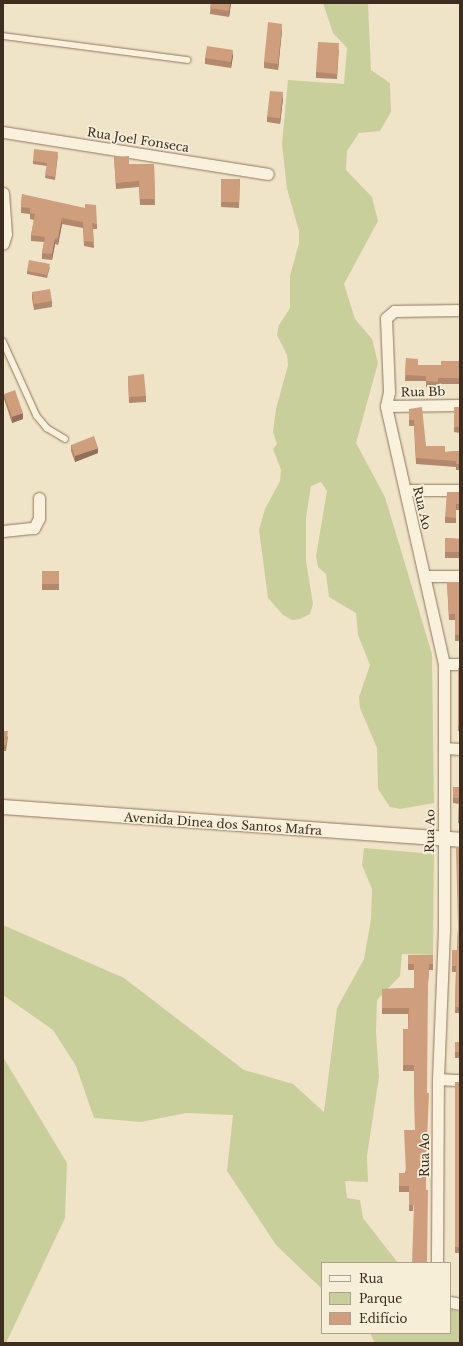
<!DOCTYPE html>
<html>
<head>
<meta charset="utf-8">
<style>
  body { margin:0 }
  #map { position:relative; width:463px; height:1346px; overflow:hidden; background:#f0e4c8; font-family:"Libre Baskerville",serif }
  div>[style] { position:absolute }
  .green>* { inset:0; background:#c9cf9b }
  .roads { filter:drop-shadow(0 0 1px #8d765c) drop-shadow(0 0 1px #8d765c) }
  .service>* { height:5.5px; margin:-2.75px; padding:0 2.75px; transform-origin:2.75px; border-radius:2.75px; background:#faf1dc }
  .minor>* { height:11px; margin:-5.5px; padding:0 5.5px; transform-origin:5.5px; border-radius:5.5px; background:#faf1dc }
  .tertiary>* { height:14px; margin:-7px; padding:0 7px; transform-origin:7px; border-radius:7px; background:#faf1dc }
  .wall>* { inset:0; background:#b2896c }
  .shaded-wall>* { inset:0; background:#916f58 }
  .building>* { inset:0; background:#cf9f7d }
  span { translate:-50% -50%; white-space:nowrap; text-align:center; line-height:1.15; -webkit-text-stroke:3.5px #f7eed8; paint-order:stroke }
  .street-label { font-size:12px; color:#3d2e20 }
  .frame { position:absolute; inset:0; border:4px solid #3d2e20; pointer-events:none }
  .legend { position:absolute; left:321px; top:1262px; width:130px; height:72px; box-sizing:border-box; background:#f7eed8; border:1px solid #ada18e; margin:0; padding:5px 7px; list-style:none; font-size:12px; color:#3d2e20 }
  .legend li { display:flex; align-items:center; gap:8px; height:20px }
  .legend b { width:20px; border:1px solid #ada18e }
</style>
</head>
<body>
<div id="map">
  <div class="green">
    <div style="clip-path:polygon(323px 3px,368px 3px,371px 70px,390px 83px,391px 112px,380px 131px,359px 133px,347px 151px,346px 170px,372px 197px,378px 221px,344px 284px,355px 319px,372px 339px,378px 363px,356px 443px,385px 497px,432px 654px,434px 803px,400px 809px,390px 807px,378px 789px,377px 748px,360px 708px,359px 697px,370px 665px,358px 635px,356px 613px,329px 597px,326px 574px,318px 567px,316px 556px,327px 491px,321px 482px,311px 486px,306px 518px,306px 561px,313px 604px,310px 614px,300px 619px,292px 620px,283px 615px,268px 598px,259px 530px,265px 509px,280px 481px,281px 470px,273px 449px,277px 444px,273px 432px,276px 409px,288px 365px,287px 355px,277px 335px,279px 325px,290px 308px,290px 276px,299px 243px,299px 231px,287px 189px,282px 144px,288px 80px,344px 84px,347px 48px,333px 33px)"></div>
    <div style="clip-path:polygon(364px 848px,434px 854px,433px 955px,402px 954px,400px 976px,377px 1000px,376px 1032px,379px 1077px,367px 1156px,368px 1182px,345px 1181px,347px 1198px,360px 1200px,363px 1218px,398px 1263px,322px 1263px,322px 1289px,276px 1245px,227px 1171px,233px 1115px,186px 1113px,141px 1122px,94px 1118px,76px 1066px,53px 1030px,3px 995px,3px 925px,124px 978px,244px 1070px,293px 1084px,324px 1112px,337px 1008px,364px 959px,371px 919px,372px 889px,362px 865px)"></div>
    <div style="clip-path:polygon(3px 1057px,67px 1163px,65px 1218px,6px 1343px,3px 1343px)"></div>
    <div style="clip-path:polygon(450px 1309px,460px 1312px,460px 1343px,375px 1343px,370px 1333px,450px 1333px)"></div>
  </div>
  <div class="roads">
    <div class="service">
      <div style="left:3px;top:36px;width:186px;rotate:7.4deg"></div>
      <div style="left:3px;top:341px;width:82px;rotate:65.6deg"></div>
      <div style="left:37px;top:416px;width:16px;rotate:50deg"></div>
      <div style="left:47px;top:428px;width:21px;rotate:31deg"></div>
    </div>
    <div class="minor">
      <div style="left:3px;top:132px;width:268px;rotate:9deg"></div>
      <div style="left:3px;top:193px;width:41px;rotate:85.8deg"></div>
      <div style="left:6px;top:234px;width:10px;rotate:107deg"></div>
      <div style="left:386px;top:406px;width:74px;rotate:-0.8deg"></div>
      <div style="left:405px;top:490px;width:55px"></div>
      <div style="left:3px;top:531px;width:31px;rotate:-6deg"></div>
      <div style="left:34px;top:528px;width:11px;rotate:-63deg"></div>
      <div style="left:39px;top:518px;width:20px;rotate:-90deg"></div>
      <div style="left:425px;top:576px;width:35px"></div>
      <div style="left:444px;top:664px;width:16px"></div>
      <div style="left:445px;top:748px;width:15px;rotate:4deg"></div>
      <div style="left:438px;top:1079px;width:22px;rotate:3deg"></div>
      <div style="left:437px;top:1263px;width:184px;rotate:-89.7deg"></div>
      <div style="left:438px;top:1079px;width:148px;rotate:-87.7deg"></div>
      <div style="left:444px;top:931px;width:267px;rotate:-90deg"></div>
      <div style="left:444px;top:664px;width:264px;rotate:-102.7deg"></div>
      <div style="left:386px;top:406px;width:14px;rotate:-78deg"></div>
      <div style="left:389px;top:392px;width:74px;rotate:-92.3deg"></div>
      <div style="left:386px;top:318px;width:11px;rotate:-41deg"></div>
      <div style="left:394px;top:311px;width:66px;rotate:-0.9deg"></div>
      <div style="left:450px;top:1302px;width:10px;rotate:11deg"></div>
    </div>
    <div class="tertiary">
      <div style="left:3px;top:807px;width:458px;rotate:4.1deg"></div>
    </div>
  </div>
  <div class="wall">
    <div style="clip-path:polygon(211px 3px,231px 3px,229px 17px,210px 14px)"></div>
    <div style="clip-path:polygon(282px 29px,278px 70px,264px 68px,264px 62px)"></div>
    <div style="clip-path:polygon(339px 49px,337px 79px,316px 78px,316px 72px)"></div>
    <div style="clip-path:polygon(233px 56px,231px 68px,205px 64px,205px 58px)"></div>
    <div style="clip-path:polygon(283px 98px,280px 124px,267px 122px,267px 117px)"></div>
    <div style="clip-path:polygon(58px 155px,55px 180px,45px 178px,47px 166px,33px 164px,33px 161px)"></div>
    <div style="clip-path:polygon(114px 157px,129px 164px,154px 164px,155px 205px,140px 205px,139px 187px,116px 189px)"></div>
    <div style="clip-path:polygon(221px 179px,240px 179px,239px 208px,221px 207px)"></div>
    <div style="clip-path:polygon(22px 194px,97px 224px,97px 229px,93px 229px,94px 248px,84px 246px,83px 228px,62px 224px,58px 245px,55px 244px,52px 260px,42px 259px,42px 253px,44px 242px,31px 241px,31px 235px,34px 220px,30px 219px,30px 214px,21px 213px,21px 207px)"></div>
    <div style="clip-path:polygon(50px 267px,47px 278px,27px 274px,27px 271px)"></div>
    <div style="clip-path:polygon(32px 292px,52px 301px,52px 307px,34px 310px,32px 298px)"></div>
    <div style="clip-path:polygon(406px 358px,418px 365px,441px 365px,460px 361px,460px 384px,438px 384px,438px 387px,426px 387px,426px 381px,405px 381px)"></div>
    <div style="clip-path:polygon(128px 376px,146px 396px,146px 402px,129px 403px)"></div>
    <div style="clip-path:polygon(4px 394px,23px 419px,12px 423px,4px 399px)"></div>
    <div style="clip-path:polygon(454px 407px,460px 407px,460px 433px,454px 432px)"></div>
    <div style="clip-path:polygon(409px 409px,426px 446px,445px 452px,460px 451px,460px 470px,456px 470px,456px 467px,416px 464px,414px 426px,409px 426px)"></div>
    <div style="clip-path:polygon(71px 445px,98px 453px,75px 462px,71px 451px)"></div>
    <div style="clip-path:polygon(460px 492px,460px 510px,456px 510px,456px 523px,445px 523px,445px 517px)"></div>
    <div style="clip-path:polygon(445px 538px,460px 539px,460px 558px,445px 558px)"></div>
    <div style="clip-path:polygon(42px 571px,59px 584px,59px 590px,42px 590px)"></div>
    <div style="clip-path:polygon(447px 582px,460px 582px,460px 641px,455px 641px,455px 620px,449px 620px)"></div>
    <div style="clip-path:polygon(458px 668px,460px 668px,460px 731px,458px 731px)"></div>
    <div style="clip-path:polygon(3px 731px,8px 737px,6px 751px,3px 751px)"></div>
    <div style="clip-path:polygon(453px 787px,460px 787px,460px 823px,458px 823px,459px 804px,453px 803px)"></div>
    <div style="clip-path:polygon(460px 848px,460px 1058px,455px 1058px,455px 1042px,459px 1042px,459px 1013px,455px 1013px,456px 972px,452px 972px,452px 950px,457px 950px,458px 929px)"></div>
    <div style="clip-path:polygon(408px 955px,433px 955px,433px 970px,429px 970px,413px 1211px,409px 1211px,409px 1192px,399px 1192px,399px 1173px,405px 1173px,415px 1130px,414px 1071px,403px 1071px,403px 1029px,408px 1029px,408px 1014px,382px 1014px,382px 989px,414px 988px,414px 970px,408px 970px)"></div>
    <div style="clip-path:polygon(455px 1082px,460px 1082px,460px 1253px,455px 1253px)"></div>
  </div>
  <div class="shaded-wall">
    <div style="clip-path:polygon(230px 3px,231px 3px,229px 17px,229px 11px)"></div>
    <div style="clip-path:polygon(282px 24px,282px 29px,278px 70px,278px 64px)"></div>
    <div style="clip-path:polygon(233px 50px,233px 56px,231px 68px,231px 62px)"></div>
    <div style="clip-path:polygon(283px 92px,283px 98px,280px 124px,280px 118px)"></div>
    <div style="clip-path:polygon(62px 218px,62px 224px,58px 245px,58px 239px)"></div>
    <div style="clip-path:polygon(55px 238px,55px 244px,52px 260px,52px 254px)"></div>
    <div style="clip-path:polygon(23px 413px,23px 419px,12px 423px,12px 417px)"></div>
    <div style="clip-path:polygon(98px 448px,98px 453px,75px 462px,75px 456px)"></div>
  </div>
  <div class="building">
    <div style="clip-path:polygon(211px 3px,230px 3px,229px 11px,210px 8px)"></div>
    <div style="clip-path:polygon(268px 22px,282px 24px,278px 64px,264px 62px)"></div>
    <div style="clip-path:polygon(318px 42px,339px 43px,337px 74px,316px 72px)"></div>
    <div style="clip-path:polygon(207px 46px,233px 50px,231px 62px,205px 58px)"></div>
    <div style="clip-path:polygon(270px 91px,283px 92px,280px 118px,267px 117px)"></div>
    <div style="clip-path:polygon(34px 149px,58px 152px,55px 177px,45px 175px,47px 163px,33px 161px)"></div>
    <div style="clip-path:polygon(129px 156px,129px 164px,154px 164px,155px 199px,140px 199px,139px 181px,116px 183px,114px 157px)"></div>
    <div style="clip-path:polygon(221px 179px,240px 179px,239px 202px,221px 202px)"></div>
    <div style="clip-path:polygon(22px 194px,85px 208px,85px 204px,96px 205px,97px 224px,92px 223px,94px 242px,84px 241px,83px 222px,62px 218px,58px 239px,55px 238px,52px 254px,42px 253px,45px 237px,31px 235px,35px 214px,30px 213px,30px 208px,21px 207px)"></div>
    <div style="clip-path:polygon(29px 260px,50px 264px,47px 275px,27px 271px)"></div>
    <div style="clip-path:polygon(50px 289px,52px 301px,34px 304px,32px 292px)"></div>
    <div style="clip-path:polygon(406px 358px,418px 359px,418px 365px,441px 365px,441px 361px,460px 361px,460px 378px,438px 378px,438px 382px,426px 381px,426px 376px,405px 375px)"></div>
    <div style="clip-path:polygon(144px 374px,146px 396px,129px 397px,128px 376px)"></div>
    <div style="clip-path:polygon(15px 390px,23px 413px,12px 417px,4px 394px)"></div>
    <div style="clip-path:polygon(422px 407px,426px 446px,445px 446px,445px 452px,460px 451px,460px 464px,456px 464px,456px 461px,416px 458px,414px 420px,409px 420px,409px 409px)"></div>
    <div style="clip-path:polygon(454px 407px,460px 407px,460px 427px,454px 427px)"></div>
    <div style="clip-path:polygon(94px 436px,98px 448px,75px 456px,71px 445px)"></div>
    <div style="clip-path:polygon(447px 492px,460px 492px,460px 504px,456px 504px,456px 518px,445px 517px)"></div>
    <div style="clip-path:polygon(445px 538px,460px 539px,460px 552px,445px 552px)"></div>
    <div style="clip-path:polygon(42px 571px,59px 571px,59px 584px,42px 584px)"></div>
    <div style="clip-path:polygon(447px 582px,460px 582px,460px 635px,455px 635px,455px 614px,449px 614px)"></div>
    <div style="clip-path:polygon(458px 668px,460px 668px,460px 725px,458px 725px)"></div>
    <div style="clip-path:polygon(3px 731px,8px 731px,6px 745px,3px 745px)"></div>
    <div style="clip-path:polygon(453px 787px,460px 787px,460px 817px,458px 817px,459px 798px,453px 798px)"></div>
    <div style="clip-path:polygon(456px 848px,460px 848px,460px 1052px,455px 1052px,455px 1042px,459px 1042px,460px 1007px,455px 1007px,456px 966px,452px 966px,452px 950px,457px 950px,458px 928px)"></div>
    <div style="clip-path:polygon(408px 955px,433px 955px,433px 964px,429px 964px,428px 983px,427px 1093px,429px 1093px,426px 1165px,426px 1190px,428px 1190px,427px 1263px,412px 1263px,414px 1205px,409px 1205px,409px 1186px,399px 1186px,399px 1173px,406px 1173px,404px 1130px,415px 1130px,414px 1065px,403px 1065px,403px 1029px,408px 1029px,409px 1008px,382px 1008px,382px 989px,414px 988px,414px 964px,408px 964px)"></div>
    <div style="clip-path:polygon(455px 1082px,460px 1082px,460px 1247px,455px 1247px)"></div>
  </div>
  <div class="street-label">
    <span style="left:138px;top:140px;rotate:9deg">Rua Joel Fonseca</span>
    <span style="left:423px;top:392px;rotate:-1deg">Rua Bb</span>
    <span style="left:422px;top:508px;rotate:77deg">Rua Ao</span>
    <span style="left:223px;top:824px;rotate:4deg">Avenida Dinea dos Santos Mafra</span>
    <span style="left:430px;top:831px;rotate:-89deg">Rua Ao</span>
    <span style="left:425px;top:1155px;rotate:-90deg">Rua Ao</span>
  </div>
  <div class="frame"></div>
  <ul class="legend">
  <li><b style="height:5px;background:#faf1dc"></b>Rua</li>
  <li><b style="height:11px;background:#c9cf9b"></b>Parque</li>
  <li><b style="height:11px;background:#cf9f7d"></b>Edifício</li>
  </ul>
</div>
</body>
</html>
